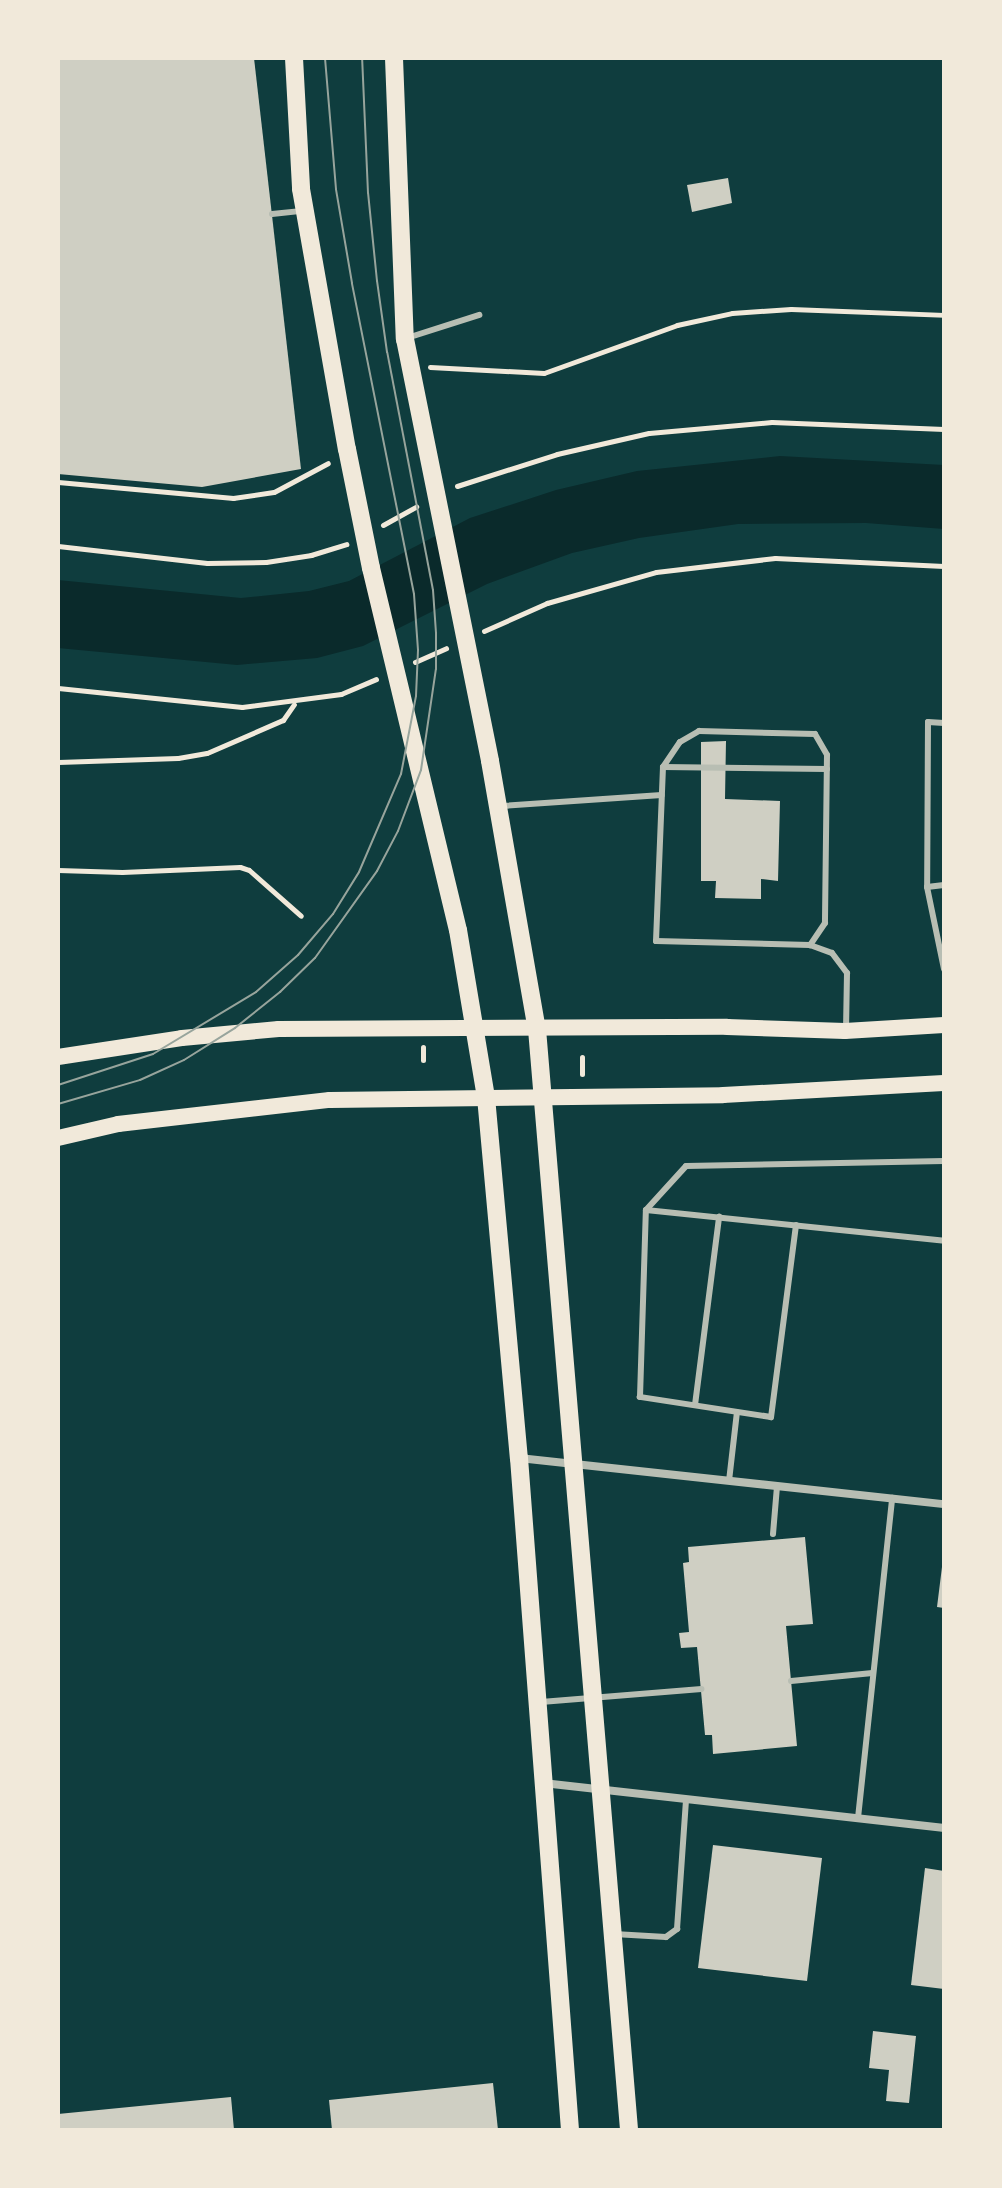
<!DOCTYPE html>
<html>
<head>
<meta charset="utf-8">
<style>
  body { margin:0 }
  #map { position:relative; width:1002px; height:2188px; overflow:hidden; background:#0f3d3e; font-family:"Roboto Condensed",sans-serif }
  div>[style] { position:absolute }
  .water>* { inset:0; background:#0a2a2b }
  .building>* { inset:0; background:#cfcfc3 }
  .path>* { height:5px; margin:-2.5px; padding:0 2.5px; transform-origin:2.5px; border-radius:2.5px; background:#f1e9da }
  .service>* { height:6px; margin:-3px; padding:0 3px; transform-origin:3px; border-radius:3px; background:#b8beb3 }
  .minor>* { height:8px; margin:-4px; padding:0 4px; transform-origin:4px; border-radius:4px; background:#b8beb3 }
  .secondary>* { height:16px; margin:-8px; padding:0 8px; transform-origin:8px; border-radius:8px; background:#f1e9da }
  .primary>* { height:18px; margin:-9px; padding:0 9px; transform-origin:9px; border-radius:9px; background:#f1e9da }
  .tram>* { height:2px; margin:-1px; padding:0 1px; transform-origin:1px; border-radius:1px; background:#97a49c }
  span { translate:-50% -50%; white-space:nowrap; text-align:center; line-height:1.15; -webkit-text-stroke:6px #f1e9da; paint-order:stroke }
  .frame { position:absolute; inset:0; border:60px solid #f1e9da; pointer-events:none }
</style>
</head>
<body>
<div id="map">
  <div class="water">
    <div style="clip-path:polygon(780px 456px,944px 465px,944px 529px,866px 523px,738px 524px,639px 538px,572px 553px,487px 584px,363px 646px,317px 658px,237px 665px,58px 648px,58px 580px,241px 598px,309px 591px,349px 581px,470px 518px,556px 490px,637px 471px)"></div>
  </div>
  <div class="building">
    <div style="clip-path:polygon(58px 58px,254px 58px,301px 469px,202px 487px,58px 474px)"></div>
    <div style="clip-path:polygon(728px 178px,732px 203px,692px 212px,687px 185px)"></div>
    <div style="clip-path:polygon(726px 741px,725px 799px,780px 801px,778px 881px,761px 879px,761px 899px,715px 898px,716px 881px,701px 881px,701px 742px)"></div>
    <div style="clip-path:polygon(805px 1537px,813px 1624px,786px 1626px,797px 1746px,713px 1754px,712px 1735px,705px 1735px,697px 1647px,681px 1648px,679px 1633px,689px 1632px,683px 1563px,689px 1562px,688px 1547px)"></div>
    <div style="clip-path:polygon(942px 1567px,944px 1567px,944px 1608px,937px 1607px)"></div>
    <div style="clip-path:polygon(713px 1845px,822px 1858px,807px 1981px,698px 1968px)"></div>
    <div style="clip-path:polygon(925px 1868px,944px 1871px,944px 1989px,911px 1985px)"></div>
    <div style="clip-path:polygon(873px 2031px,916px 2036px,909px 2103px,886px 2101px,889px 2070px,869px 2068px)"></div>
    <div style="clip-path:polygon(493px 2083px,498px 2130px,332px 2130px,329px 2100px)"></div>
    <div style="clip-path:polygon(231px 2097px,234px 2130px,58px 2130px,58px 2114px)"></div>
  </div>
  <div class="path">
    <div style="left:430px;top:367px;width:114px;rotate:3deg"></div>
    <div style="left:544px;top:373px;width:141px;rotate:-19.8deg"></div>
    <div style="left:677px;top:325px;width:56px;rotate:-12.3deg"></div>
    <div style="left:732px;top:313px;width:59px;rotate:-3.9deg"></div>
    <div style="left:791px;top:309px;width:153px;rotate:2.2deg"></div>
    <div style="left:58px;top:482px;width:176px;rotate:5.2deg"></div>
    <div style="left:233px;top:498px;width:41px;rotate:-8.3deg"></div>
    <div style="left:274px;top:492px;width:61px;rotate:-28.2deg"></div>
    <div style="left:457px;top:486px;width:105px;rotate:-17.7deg"></div>
    <div style="left:557px;top:454px;width:94px;rotate:-12.9deg"></div>
    <div style="left:649px;top:433px;width:123px;rotate:-5.1deg"></div>
    <div style="left:772px;top:422px;width:172px;rotate:2.3deg"></div>
    <div style="left:383px;top:525px;width:38px;rotate:-29deg"></div>
    <div style="left:58px;top:546px;width:150px;rotate:6.5deg"></div>
    <div style="left:207px;top:563px;width:59px;rotate:-1deg"></div>
    <div style="left:266px;top:562px;width:46px;rotate:-8.8deg"></div>
    <div style="left:311px;top:555px;width:37px;rotate:-17deg"></div>
    <div style="left:484px;top:631px;width:69px;rotate:-24deg"></div>
    <div style="left:547px;top:603px;width:113px;rotate:-15.9deg"></div>
    <div style="left:656px;top:572px;width:120px;rotate:-6.7deg"></div>
    <div style="left:775px;top:558px;width:169px;rotate:2.7deg"></div>
    <div style="left:415px;top:662px;width:34px;rotate:-24deg"></div>
    <div style="left:58px;top:688px;width:185px;rotate:5.9deg"></div>
    <div style="left:242px;top:707px;width:100px;rotate:-7.5deg"></div>
    <div style="left:341px;top:694px;width:38px;rotate:-23deg"></div>
    <div style="left:58px;top:762px;width:120px;rotate:-1.9deg"></div>
    <div style="left:178px;top:758px;width:29px;rotate:-10deg"></div>
    <div style="left:207px;top:753px;width:83px;rotate:-23.5deg"></div>
    <div style="left:283px;top:720px;width:19px;rotate:-55deg"></div>
    <div style="left:58px;top:870px;width:64px;rotate:1.8deg"></div>
    <div style="left:122px;top:872px;width:118px;rotate:-2.4deg"></div>
    <div style="left:240px;top:867px;width:9px;rotate:18deg"></div>
    <div style="left:249px;top:870px;width:69px;rotate:41.5deg"></div>
    <div style="left:423px;top:1047px;width:13px;rotate:90deg"></div>
    <div style="left:582px;top:1074px;width:17px;rotate:-90deg"></div>
  </div>
  <div class="service">
    <div style="left:272px;top:214px;width:30px;rotate:-6deg"></div>
    <div style="left:407px;top:338px;width:76px;rotate:-17.7deg"></div>
    <div style="left:944px;top:723px;width:16px;rotate:-176deg"></div>
    <div style="left:928px;top:722px;width:165px;rotate:90.3deg"></div>
    <div style="left:927px;top:887px;width:84px;rotate:78.3deg"></div>
    <div style="left:699px;top:731px;width:116px;rotate:1.5deg"></div>
    <div style="left:815px;top:734px;width:24px;rotate:60deg"></div>
    <div style="left:827px;top:755px;width:168px;rotate:90.7deg"></div>
    <div style="left:825px;top:923px;width:27px;rotate:124deg"></div>
    <div style="left:810px;top:945px;width:154px;rotate:-178.5deg"></div>
    <div style="left:656px;top:941px;width:174px;rotate:-87.7deg"></div>
    <div style="left:663px;top:767px;width:30px;rotate:-56deg"></div>
    <div style="left:680px;top:742px;width:22px;rotate:-30deg"></div>
    <div style="left:663px;top:767px;width:164px;rotate:0.7deg"></div>
    <div style="left:502px;top:806px;width:160px;rotate:-3.9deg"></div>
    <div style="left:927px;top:887px;width:17px;rotate:-7deg"></div>
    <div style="left:810px;top:945px;width:23px;rotate:20deg"></div>
    <div style="left:832px;top:953px;width:25px;rotate:53deg"></div>
    <div style="left:847px;top:973px;width:56px;rotate:91deg"></div>
    <div style="left:646px;top:1210px;width:300px;rotate:5.9deg"></div>
    <div style="left:796px;top:1225px;width:194px;rotate:97.4deg"></div>
    <div style="left:771px;top:1417px;width:133px;rotate:-171.3deg"></div>
    <div style="left:640px;top:1397px;width:187px;rotate:-88.2deg"></div>
    <div style="left:646px;top:1210px;width:59px;rotate:-47.7deg"></div>
    <div style="left:686px;top:1166px;width:258px;rotate:-1.1deg"></div>
    <div style="left:695px;top:1405px;width:190px;rotate:-82.7deg"></div>
    <div style="left:729px;top:1481px;width:69px;rotate:-83.4deg"></div>
    <div style="left:773px;top:1534px;width:48px;rotate:-85.2deg"></div>
    <div style="left:791px;top:1681px;width:82px;rotate:-5.6deg"></div>
    <div style="left:541px;top:1702px;width:161px;rotate:-4.6deg"></div>
    <div style="left:858px;top:1818px;width:322px;rotate:-83.9deg"></div>
    <div style="left:614px;top:1934px;width:52px;rotate:3.3deg"></div>
    <div style="left:666px;top:1937px;width:14px;rotate:-36deg"></div>
    <div style="left:677px;top:1929px;width:130px;rotate:-86deg"></div>
  </div>
  <div class="minor">
    <div style="left:519px;top:1458px;width:427px;rotate:6.2deg"></div>
    <div style="left:543px;top:1783px;width:404px;rotate:6.4deg"></div>
  </div>
  <div class="secondary">
    <div style="left:58px;top:1057px;width:125px;rotate:-8.7deg"></div>
    <div style="left:182px;top:1038px;width:97px;rotate:-5.3deg"></div>
    <div style="left:279px;top:1029px;width:448px;rotate:-0.3deg"></div>
    <div style="left:727px;top:1027px;width:118px;rotate:1.9deg"></div>
    <div style="left:845px;top:1031px;width:99px;rotate:-3.5deg"></div>
    <div style="left:58px;top:1138px;width:62px;rotate:-13.1deg"></div>
    <div style="left:118px;top:1124px;width:213px;rotate:-6.5deg"></div>
    <div style="left:330px;top:1100px;width:393px;rotate:-0.7deg"></div>
    <div style="left:723px;top:1095px;width:221px;rotate:-3.1deg"></div>
  </div>
  <div class="primary">
    <div style="left:294px;top:58px;width:131px;rotate:86.9deg"></div>
    <div style="left:301px;top:189px;width:264px;rotate:80deg"></div>
    <div style="left:347px;top:449px;width:121px;rotate:78.6deg"></div>
    <div style="left:371px;top:568px;width:372px;rotate:76.5deg"></div>
    <div style="left:458px;top:930px;width:169px;rotate:80.5deg"></div>
    <div style="left:486px;top:1097px;width:363px;rotate:84.8deg"></div>
    <div style="left:519px;top:1458px;width:674px;rotate:85.66deg"></div>
    <div style="left:394px;top:58px;width:281px;rotate:87.8deg"></div>
    <div style="left:405px;top:339px;width:430px;rotate:78.6deg"></div>
    <div style="left:490px;top:761px;width:272px;rotate:80.1deg"></div>
    <div style="left:537px;top:1029px;width:1105px;rotate:85.22deg"></div>
  </div>
  <div class="tram">
    <div style="left:58px;top:1085px;width:100px;rotate:-18.1deg"></div>
    <div style="left:153px;top:1054px;width:120px;rotate:-31deg"></div>
    <div style="left:256px;top:992px;width:56px;rotate:-41.4deg"></div>
    <div style="left:298px;top:955px;width:54px;rotate:-49.5deg"></div>
    <div style="left:333px;top:914px;width:49px;rotate:-58.2deg"></div>
    <div style="left:359px;top:872px;width:107px;rotate:-66.8deg"></div>
    <div style="left:401px;top:774px;width:79px;rotate:-79.1deg"></div>
    <div style="left:416px;top:696px;width:46px;rotate:-87.5deg"></div>
    <div style="left:418px;top:650px;width:56px;rotate:-94.1deg"></div>
    <div style="left:414px;top:594px;width:317px;rotate:-101.3deg"></div>
    <div style="left:352px;top:283px;width:95px;rotate:-99.7deg"></div>
    <div style="left:336px;top:189px;width:131px;rotate:-94.8deg"></div>
    <div style="left:58px;top:1104px;width:85px;rotate:-16.3deg"></div>
    <div style="left:140px;top:1080px;width:48px;rotate:-24.4deg"></div>
    <div style="left:184px;top:1060px;width:60px;rotate:-32.1deg"></div>
    <div style="left:235px;top:1028px;width:58px;rotate:-38.7deg"></div>
    <div style="left:280px;top:992px;width:49px;rotate:-44.2deg"></div>
    <div style="left:315px;top:958px;width:107px;rotate:-54.5deg"></div>
    <div style="left:377px;top:871px;width:45px;rotate:-62.3deg"></div>
    <div style="left:398px;top:831px;width:65px;rotate:-69.3deg"></div>
    <div style="left:421px;top:770px;width:102px;rotate:-81.6deg"></div>
    <div style="left:436px;top:669px;width:36px;rotate:-90deg"></div>
    <div style="left:436px;top:633px;width:43px;rotate:-94deg"></div>
    <div style="left:433px;top:590px;width:242px;rotate:-100.9deg"></div>
    <div style="left:387px;top:352px;width:72px;rotate:-98deg"></div>
    <div style="left:377px;top:281px;width:88px;rotate:-95.8deg"></div>
    <div style="left:368px;top:193px;width:135px;rotate:-92.5deg"></div>
  </div>
  <div class="frame"></div>
</div>
</body>
</html>
